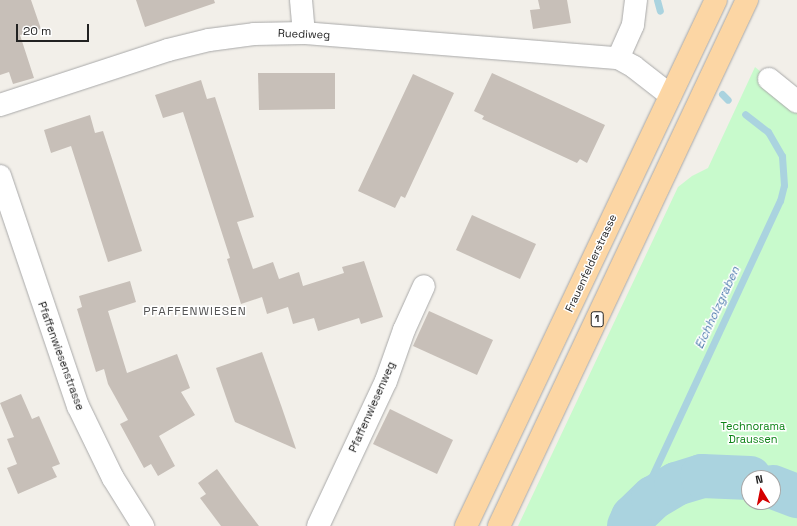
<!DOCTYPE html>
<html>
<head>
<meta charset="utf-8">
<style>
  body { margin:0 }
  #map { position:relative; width:797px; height:526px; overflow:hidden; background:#f2efe9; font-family:"Space Grotesk",sans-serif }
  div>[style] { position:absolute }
  .park>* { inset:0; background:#c8facc }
  .stream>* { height:7px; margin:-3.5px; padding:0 3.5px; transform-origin:3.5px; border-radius:3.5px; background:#aad3df }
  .river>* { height:44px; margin:-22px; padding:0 22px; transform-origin:22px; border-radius:22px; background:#aad3df }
  .building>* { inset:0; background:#c7bfb8 }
  .roads { filter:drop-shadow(0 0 1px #a9a9a9) drop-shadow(0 0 1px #a9a9a9) }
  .minor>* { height:22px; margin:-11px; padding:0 11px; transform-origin:11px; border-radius:11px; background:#fff }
  .primary>* { height:22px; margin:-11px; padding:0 11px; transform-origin:11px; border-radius:11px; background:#fcd6a4 }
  span { translate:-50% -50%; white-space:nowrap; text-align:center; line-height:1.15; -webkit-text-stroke:3px #fff; paint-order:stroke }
  .shield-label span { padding:1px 3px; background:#fff; border:1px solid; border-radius:3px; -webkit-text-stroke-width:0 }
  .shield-label { font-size:10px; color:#222; font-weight:700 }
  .street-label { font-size:11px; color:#222 }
  .park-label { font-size:11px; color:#0c8416 }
  .water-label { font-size:12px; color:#4a7aab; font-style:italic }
  .neighbourhood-label { font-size:12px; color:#555; letter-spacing:1px }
  .north { position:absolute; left:741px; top:470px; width:40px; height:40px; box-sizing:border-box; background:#fff; border:1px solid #a7a7a7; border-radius:50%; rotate:350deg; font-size:11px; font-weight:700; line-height:16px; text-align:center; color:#222 }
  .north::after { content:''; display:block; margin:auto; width:14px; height:18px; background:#d40000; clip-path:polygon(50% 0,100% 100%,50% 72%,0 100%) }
  .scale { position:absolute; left:16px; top:24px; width:73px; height:18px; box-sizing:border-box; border:2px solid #222; border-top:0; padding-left:5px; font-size:12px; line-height:14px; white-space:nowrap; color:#222; -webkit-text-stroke:3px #fff; paint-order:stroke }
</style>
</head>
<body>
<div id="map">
  <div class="park">
    <div style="clip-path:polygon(evenodd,755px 67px,797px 102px,797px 526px,518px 526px,678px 187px,692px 176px,708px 168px,755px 67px,749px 478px,773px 478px,773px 502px,749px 502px,749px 478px)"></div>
  </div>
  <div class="stream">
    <div style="left:657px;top:0;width:11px;rotate:75deg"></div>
    <div style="left:722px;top:94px;width:8px;rotate:45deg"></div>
    <div style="left:633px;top:517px;width:349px;rotate:-65.1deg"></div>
    <div style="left:780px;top:201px;width:16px;rotate:-76deg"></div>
    <div style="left:784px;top:185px;width:29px;rotate:-94deg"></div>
    <div style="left:782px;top:156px;width:28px;rotate:-120deg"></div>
    <div style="left:768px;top:132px;width:29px;rotate:-142deg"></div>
  </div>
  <div class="river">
    <div style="left:773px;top:487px;width:26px;rotate:21deg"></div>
    <div style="left:629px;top:526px;width:10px;rotate:-66deg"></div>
    <div style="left:633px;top:517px;width:28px;rotate:-44deg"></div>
    <div style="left:653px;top:498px;width:27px;rotate:-31deg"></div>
    <div style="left:676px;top:484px;width:27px;rotate:-17deg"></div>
    <div style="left:702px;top:476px;width:48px;rotate:2.4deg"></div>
  </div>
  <div class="building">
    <div style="clip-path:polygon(0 0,31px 0,41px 29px,20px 35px,34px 78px,13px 84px,9px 72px,0 75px)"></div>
    <div style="clip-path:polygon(136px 0,214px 0,215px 3px,145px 27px)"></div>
    <div style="clip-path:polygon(538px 0,567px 0,571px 23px,533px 29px,530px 10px,540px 9px)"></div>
    <div style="clip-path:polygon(258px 73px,335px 73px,335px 109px,259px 110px)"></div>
    <div style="clip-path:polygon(492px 73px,605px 125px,587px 163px,580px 159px,577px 163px,482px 119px,484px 116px,474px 111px)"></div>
    <div style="clip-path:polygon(413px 74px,454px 93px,405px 198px,401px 196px,395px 208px,358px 191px)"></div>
    <div style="clip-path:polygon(201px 80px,207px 99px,215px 97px,254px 217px,237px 222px,253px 269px,273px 262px,279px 279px,299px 272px,303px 286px,344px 273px,342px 267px,364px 261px,383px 317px,361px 324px,359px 318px,318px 331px,314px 318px,293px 324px,288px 307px,267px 314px,262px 297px,241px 304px,227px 259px,230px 258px,183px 112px,163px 118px,155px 95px)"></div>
    <div style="clip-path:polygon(90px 115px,95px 133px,103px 131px,142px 251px,108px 262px,71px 146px,51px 153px,44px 130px)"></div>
    <div style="clip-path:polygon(472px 215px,536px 244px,520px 279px,456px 250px)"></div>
    <div style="clip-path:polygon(130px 281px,136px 302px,108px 311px,127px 373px,177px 354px,190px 388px,181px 392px,195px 415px,159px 436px,175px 466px,158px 476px,151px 464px,144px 468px,120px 424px,128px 420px,108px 384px,104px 369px,96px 372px,77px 309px,82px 307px,79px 296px)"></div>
    <div style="clip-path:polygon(429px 311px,493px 340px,477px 375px,413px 346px)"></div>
    <div style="clip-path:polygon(262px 352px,282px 408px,296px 449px,235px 422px,233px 417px,216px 368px)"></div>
    <div style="clip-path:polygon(21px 394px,32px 419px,39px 416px,60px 464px,52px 467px,57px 477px,18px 494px,7px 468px,17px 464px,7px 439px,14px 437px,0 403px)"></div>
    <div style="clip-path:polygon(390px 409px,453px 440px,437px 474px,373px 444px)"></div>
    <div style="clip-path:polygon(217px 469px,240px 501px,259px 526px,221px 526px,200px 498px,206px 494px,198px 483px)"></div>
  </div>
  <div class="roads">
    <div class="minor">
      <div style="left:301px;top:0;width:33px;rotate:85deg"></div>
      <div style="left:636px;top:0;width:25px;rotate:97deg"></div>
      <div style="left:633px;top:25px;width:36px;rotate:114deg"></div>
      <div style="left:618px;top:58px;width:18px;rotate:29deg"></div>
      <div style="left:634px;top:67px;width:46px;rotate:37.9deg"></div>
      <div style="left:769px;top:79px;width:36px;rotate:39deg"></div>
      <div style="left:0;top:105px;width:177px;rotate:-18.1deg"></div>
      <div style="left:168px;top:50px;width:42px;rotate:-13.7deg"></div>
      <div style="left:209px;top:40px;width:45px;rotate:-7.6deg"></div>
      <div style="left:254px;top:34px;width:50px;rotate:-1.1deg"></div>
      <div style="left:304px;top:33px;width:315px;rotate:4.6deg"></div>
      <div style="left:0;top:176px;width:243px;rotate:71.3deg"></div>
      <div style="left:78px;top:406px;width:80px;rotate:64.1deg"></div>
      <div style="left:113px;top:478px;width:57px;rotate:58deg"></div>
      <div style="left:318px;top:526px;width:160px;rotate:-64.9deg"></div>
      <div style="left:386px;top:381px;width:54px;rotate:-70.6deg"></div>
      <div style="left:404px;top:330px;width:48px;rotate:-65.6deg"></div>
    </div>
    <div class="primary">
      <div style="left:466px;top:526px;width:582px;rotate:-64.58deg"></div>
      <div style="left:499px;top:526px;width:582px;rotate:-64.76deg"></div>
    </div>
  </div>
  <div class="shield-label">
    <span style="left:597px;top:319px">1</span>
  </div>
  <div class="street-label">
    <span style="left:304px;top:34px;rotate:2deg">Ruediweg</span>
    <span style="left:591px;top:263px;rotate:-65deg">Frauenfelderstrasse</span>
    <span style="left:61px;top:356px;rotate:70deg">Pfaffenwiesenstrasse</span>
    <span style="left:372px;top:407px;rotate:-66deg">Pfaffenwiesenweg</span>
  </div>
  <div class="park-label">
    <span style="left:753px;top:433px">Technorama<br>Draussen</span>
  </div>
  <div class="water-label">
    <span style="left:718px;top:308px;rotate:-65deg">Eichholzgraben</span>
  </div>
  <div class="neighbourhood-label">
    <span style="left:195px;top:312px">PFAFFENWIESEN</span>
  </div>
  <div class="north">N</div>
  <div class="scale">20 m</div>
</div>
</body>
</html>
